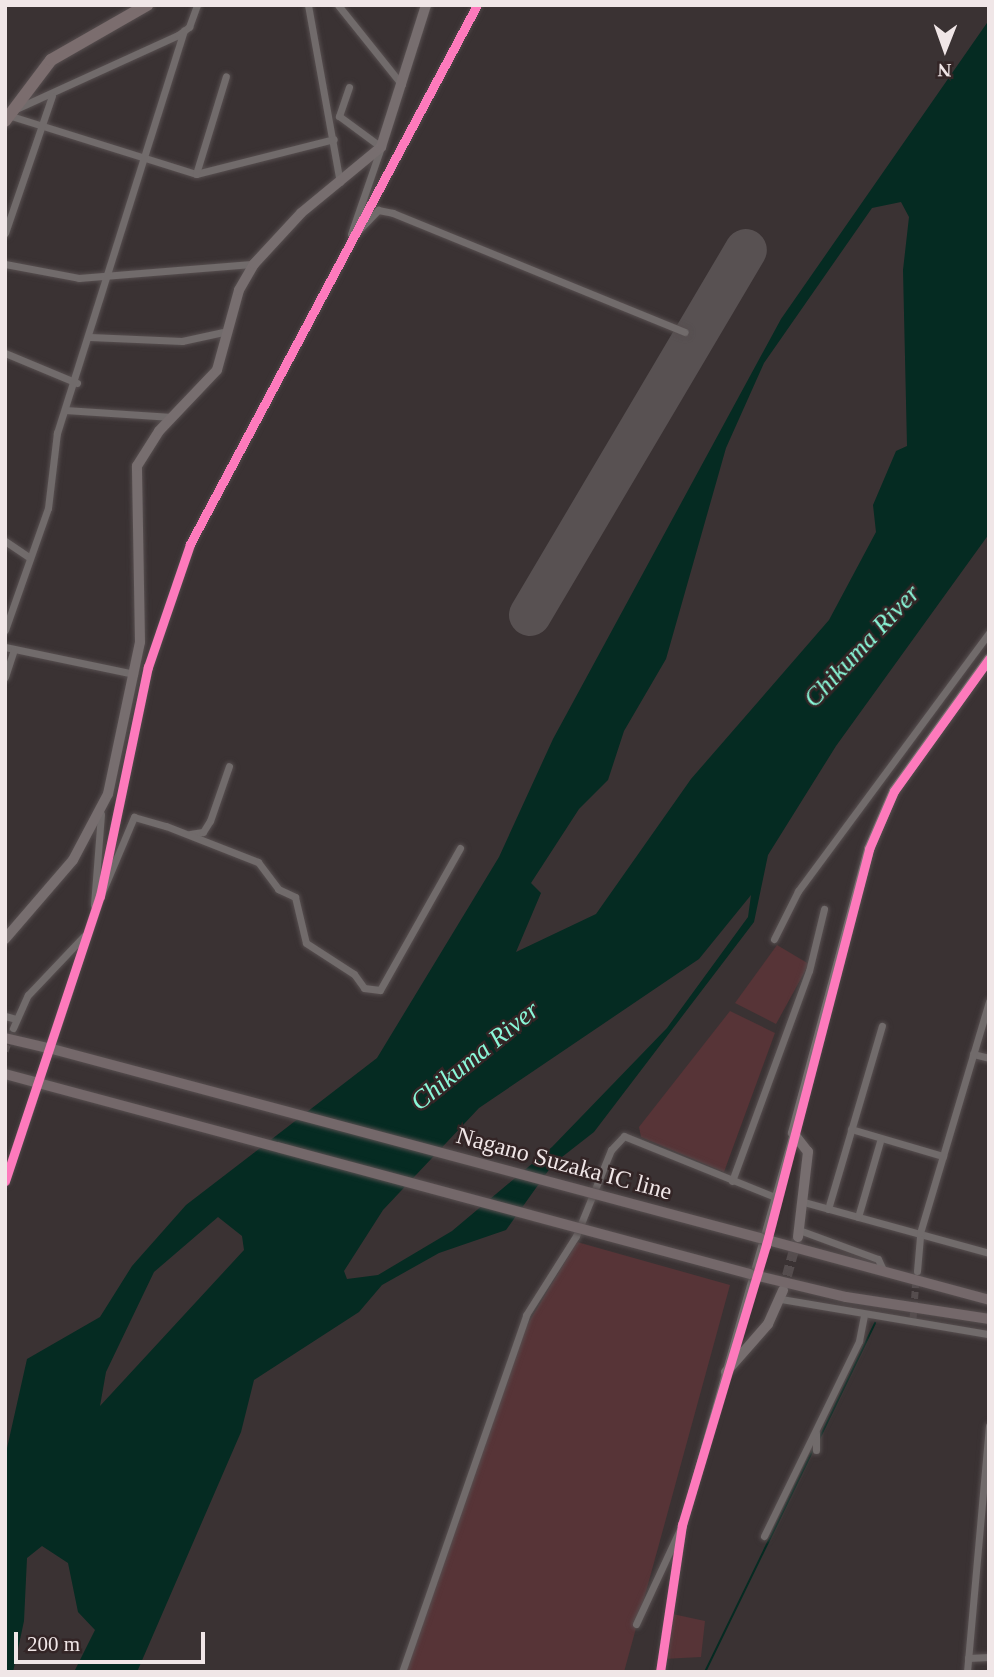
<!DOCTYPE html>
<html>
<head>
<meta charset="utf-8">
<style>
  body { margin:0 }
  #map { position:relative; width:994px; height:1677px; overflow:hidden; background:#3a3233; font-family:Georgia,serif }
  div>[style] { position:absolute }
  .green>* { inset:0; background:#573437 }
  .water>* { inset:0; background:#052b22 }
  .stream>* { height:2px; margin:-1px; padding:0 1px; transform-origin:1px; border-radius:1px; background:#052b22 }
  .runway>* { height:42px; margin:-21px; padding:0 21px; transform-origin:21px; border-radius:21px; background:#585152 }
  .street-tunnel>* { height:7px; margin-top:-3.5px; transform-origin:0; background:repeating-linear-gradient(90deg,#554d4e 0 7px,transparent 0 10.5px) }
  .secondary-tunnel>* { height:10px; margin-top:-5px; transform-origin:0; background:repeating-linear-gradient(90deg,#554d4e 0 10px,transparent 0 15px) }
  .roads { filter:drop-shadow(0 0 2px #574f50) drop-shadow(0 0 2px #574f50) }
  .street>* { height:7px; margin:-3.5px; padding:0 3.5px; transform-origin:3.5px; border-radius:3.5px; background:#716b6b }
  .secondary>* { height:10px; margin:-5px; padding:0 5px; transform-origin:5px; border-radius:5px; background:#776e6f }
  .primary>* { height:10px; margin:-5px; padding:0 5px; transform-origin:5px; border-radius:5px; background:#74686a }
  .highway>* { height:12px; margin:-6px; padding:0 6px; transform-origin:6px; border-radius:6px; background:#7b6d6e }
  .bridges { filter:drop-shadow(0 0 2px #574f50) drop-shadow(0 0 2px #574f50) }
  .primary-bridge>* { height:10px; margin:-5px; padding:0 5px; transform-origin:5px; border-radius:5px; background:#74686a }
  .cycleway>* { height:9px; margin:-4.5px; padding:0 4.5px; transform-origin:4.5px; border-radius:4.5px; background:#fd7abc }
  span { translate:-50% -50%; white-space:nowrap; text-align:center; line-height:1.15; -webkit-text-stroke:5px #332526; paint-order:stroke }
  .street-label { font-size:24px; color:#f0e6e7 }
  .water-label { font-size:26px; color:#8af7d8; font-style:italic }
  .frame { position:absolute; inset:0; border:7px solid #f0e6e7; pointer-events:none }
  .north { position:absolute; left:910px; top:14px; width:70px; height:70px; -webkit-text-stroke:5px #332526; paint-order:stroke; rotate:181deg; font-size:19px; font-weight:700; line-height:28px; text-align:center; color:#f0e6e7 }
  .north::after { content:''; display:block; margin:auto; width:24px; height:32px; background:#f0e6e7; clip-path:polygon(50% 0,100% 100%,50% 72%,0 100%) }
  .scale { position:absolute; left:14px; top:1632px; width:191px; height:32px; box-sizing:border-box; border:4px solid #f0e6e7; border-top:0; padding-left:9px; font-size:21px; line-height:24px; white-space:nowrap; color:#f0e6e7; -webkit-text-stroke:5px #332526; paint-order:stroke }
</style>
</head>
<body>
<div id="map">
  <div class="green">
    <div style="clip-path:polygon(777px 945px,809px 964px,776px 1024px,735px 1003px)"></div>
    <div style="clip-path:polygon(730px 1011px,775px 1033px,724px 1172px,641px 1137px,639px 1127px)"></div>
    <div style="clip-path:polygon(577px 1242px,730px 1285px,624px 1672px,405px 1672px,527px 1325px)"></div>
    <div style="clip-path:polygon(668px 1613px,705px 1621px,701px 1657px,663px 1659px)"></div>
  </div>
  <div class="water">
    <div style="clip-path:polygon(evenodd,989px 20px,989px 534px,836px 746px,768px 855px,754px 922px,594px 1132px,553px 1164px,506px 1230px,439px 1253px,382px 1285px,359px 1312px,254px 1380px,241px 1432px,137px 1672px,74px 1672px,95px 1630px,78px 1612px,68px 1563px,42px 1546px,27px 1558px,24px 1621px,13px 1672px,5px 1672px,5px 1457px,27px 1359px,100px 1317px,132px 1266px,186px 1205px,377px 1058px,499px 857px,553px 739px,781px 319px,989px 20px,901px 202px,909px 217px,903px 270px,907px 446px,896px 451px,873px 505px,876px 532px,829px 620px,691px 779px,596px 914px,516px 952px,541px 893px,531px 883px,579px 809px,608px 780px,624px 731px,666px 659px,726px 448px,764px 363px,872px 208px,901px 202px,989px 20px,751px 895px,748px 917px,667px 1028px,552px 1147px,452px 1231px,378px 1275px,347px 1279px,344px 1271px,383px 1210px,479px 1108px,699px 959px,751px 895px,989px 20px,218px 1217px,242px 1236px,244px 1250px,100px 1406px,106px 1372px,154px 1272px,218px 1217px)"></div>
  </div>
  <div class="stream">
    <div style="left:819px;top:1439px;width:129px;rotate:-64.2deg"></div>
    <div style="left:705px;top:1672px;width:247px;rotate:-64.1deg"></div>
  </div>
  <div class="runway">
    <div style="left:530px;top:615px;width:424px;rotate:-59.4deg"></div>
  </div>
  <div class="street-tunnel">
    <div style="left:5px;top:1051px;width:24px;rotate:-71deg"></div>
    <div style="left:913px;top:1319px;width:40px;rotate:-85.7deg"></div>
  </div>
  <div class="secondary-tunnel">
    <div style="left:783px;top:1290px;width:53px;rotate:-74.6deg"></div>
  </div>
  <div class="roads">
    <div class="street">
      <div style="left:308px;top:5px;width:180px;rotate:79.8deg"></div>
      <div style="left:338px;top:5px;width:102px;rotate:51.3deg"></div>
      <div style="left:349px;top:87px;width:31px;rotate:109deg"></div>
      <div style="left:339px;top:116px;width:52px;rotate:36.4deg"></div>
      <div style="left:381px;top:147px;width:92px;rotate:109deg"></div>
      <div style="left:18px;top:108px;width:176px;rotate:-24.5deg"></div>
      <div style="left:178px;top:35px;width:14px;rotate:-36deg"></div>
      <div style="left:189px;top:27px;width:23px;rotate:-70deg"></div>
      <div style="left:11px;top:116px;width:194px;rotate:17.4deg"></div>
      <div style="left:196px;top:174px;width:142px;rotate:-14.2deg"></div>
      <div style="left:196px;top:174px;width:102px;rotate:-73deg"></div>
      <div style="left:5px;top:233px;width:145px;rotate:-71.1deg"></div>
      <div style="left:354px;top:235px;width:35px;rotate:-46deg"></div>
      <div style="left:378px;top:210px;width:15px;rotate:11deg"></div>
      <div style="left:393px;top:213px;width:315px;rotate:22.2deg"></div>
      <div style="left:5px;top:264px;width:75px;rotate:10.7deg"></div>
      <div style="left:79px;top:278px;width:176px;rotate:-4.6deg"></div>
      <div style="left:90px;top:337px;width:92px;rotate:2.5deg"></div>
      <div style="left:182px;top:341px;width:47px;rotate:-12.3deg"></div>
      <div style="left:5px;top:353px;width:78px;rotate:22.6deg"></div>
      <div style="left:65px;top:410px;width:107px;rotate:3.7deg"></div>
      <div style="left:5px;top:541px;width:30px;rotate:34deg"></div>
      <div style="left:5px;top:630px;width:129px;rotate:-70.6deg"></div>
      <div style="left:48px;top:508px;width:76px;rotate:-83.2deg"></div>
      <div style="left:57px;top:433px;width:422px;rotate:-72.5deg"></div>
      <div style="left:5px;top:647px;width:132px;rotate:11.8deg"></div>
      <div style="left:5px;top:677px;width:28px;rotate:-72deg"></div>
      <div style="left:190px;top:834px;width:13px;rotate:-9deg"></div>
      <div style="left:203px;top:832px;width:13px;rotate:-58deg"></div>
      <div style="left:210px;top:821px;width:58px;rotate:-70.9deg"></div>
      <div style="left:101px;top:895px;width:85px;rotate:-67.1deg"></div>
      <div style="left:134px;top:817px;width:33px;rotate:16deg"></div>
      <div style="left:166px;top:826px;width:99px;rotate:21.4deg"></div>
      <div style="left:258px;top:862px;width:34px;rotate:53deg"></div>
      <div style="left:278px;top:889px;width:19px;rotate:25deg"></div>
      <div style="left:295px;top:897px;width:47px;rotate:76.6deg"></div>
      <div style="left:306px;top:943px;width:57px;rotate:32.9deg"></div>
      <div style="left:354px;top:974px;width:17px;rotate:54deg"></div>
      <div style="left:364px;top:988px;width:16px;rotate:7deg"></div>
      <div style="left:380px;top:990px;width:163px;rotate:-60.6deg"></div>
      <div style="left:94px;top:905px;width:91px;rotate:-85.6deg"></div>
      <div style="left:774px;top:939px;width:54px;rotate:-63.4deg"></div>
      <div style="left:798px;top:891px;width:321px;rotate:-53.5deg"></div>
      <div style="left:5px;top:1016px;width:11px;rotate:15deg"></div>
      <div style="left:13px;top:1028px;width:36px;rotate:-66deg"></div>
      <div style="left:28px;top:995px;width:81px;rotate:-46.5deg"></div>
      <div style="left:973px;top:1054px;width:16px;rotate:14deg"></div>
      <div style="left:851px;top:1129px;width:96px;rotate:16.4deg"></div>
      <div style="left:5px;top:1181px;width:300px;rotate:-71.6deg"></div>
      <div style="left:100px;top:896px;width:234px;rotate:-78.2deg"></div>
      <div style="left:148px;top:667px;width:130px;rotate:-71.1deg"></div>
      <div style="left:190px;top:544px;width:611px;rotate:-61.97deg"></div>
      <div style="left:732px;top:1181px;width:224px;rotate:-69.9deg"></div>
      <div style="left:809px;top:971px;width:64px;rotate:-76.4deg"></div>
      <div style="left:804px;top:1202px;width:192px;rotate:15.4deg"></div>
      <div style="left:828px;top:1209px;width:191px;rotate:-73.6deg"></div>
      <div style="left:858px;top:1217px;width:82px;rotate:-73.8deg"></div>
      <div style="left:799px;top:1230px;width:84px;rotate:20.2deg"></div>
      <div style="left:878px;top:1259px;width:14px;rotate:65deg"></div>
      <div style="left:917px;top:1271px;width:38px;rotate:-85deg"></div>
      <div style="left:920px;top:1233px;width:242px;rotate:-73.4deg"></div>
      <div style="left:781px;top:1299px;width:211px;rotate:9.6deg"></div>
      <div style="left:816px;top:1450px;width:17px;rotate:-90deg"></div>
      <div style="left:764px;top:1536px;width:217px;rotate:-64deg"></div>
      <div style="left:859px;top:1341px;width:25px;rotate:-79deg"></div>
      <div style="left:636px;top:1624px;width:109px;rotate:-65.1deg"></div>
      <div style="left:968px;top:1658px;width:21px;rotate:-3deg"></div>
      <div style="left:402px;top:1672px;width:378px;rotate:-70.8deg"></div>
      <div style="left:526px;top:1315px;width:93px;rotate:-57.7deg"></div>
      <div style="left:576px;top:1236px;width:93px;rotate:-67.9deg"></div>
      <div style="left:611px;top:1150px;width:19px;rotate:-47deg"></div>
      <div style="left:624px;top:1136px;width:163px;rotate:22deg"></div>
      <div style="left:660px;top:1672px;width:149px;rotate:-81.5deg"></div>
      <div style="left:682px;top:1525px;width:407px;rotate:-74.2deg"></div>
      <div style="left:967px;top:1672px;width:247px;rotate:-84.9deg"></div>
    </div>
    <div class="secondary">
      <div style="left:5px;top:939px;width:104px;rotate:-49.3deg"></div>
      <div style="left:73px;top:860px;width:75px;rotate:-62.1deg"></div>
      <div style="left:108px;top:794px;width:155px;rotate:-78.1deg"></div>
      <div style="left:140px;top:642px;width:176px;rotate:-91deg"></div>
      <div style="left:137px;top:466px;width:41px;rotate:-57.8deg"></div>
      <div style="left:159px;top:431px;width:84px;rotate:-46.4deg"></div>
      <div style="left:217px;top:370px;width:83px;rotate:-74.6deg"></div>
      <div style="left:239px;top:290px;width:30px;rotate:-60deg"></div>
      <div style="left:254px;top:264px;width:69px;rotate:-47.3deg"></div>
      <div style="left:301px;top:213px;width:104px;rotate:-39.5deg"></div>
      <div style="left:381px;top:147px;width:149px;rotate:-72.4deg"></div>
      <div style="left:798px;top:1237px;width:86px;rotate:-83.3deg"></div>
      <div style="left:808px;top:1152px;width:24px;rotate:-128deg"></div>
      <div style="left:793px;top:1133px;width:294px;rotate:-75deg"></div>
      <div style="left:869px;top:849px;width:63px;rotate:-66.7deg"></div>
      <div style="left:894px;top:791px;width:163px;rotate:-54.3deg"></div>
      <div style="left:726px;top:1372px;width:64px;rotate:-48.8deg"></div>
      <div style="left:768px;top:1324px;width:37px;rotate:-66deg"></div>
    </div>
    <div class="primary">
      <div style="left:5px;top:1038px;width:52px;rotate:13.2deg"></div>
      <div style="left:5px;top:1074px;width:38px;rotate:15deg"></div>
      <div style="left:760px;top:1238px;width:237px;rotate:15.1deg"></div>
      <div style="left:750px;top:1274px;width:99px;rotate:13.5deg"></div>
      <div style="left:846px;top:1297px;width:145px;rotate:8.7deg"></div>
    </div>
    <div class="highway">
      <div style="left:5px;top:121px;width:76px;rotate:-53deg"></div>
      <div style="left:51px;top:60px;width:111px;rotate:-29.8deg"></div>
    </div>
  </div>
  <div class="bridges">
    <div class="primary-bridge">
      <div style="left:56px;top:1050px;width:729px;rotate:14.95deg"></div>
      <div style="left:42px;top:1084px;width:733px;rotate:15.02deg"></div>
    </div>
  </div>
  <div class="cycleway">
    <div style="left:5px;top:1181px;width:300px;rotate:-71.6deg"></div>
    <div style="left:100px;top:896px;width:234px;rotate:-78.2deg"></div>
    <div style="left:148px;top:667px;width:130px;rotate:-71.1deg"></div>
    <div style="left:190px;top:544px;width:611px;rotate:-61.97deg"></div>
    <div style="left:660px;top:1672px;width:149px;rotate:-81.5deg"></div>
    <div style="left:682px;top:1525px;width:292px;rotate:-73.3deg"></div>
    <div style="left:766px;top:1245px;width:409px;rotate:-75.4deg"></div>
    <div style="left:869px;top:849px;width:63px;rotate:-66.7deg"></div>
    <div style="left:894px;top:791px;width:163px;rotate:-54.3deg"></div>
  </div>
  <div class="street-label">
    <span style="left:564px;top:1164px;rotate:15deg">Nagano Suzaka IC line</span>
  </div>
  <div class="water-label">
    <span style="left:862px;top:646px;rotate:-47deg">Chikuma River</span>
    <span style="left:475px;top:1056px;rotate:-39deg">Chikuma River</span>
  </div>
  <div class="frame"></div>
  <div class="north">N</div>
  <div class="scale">200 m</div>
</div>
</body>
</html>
